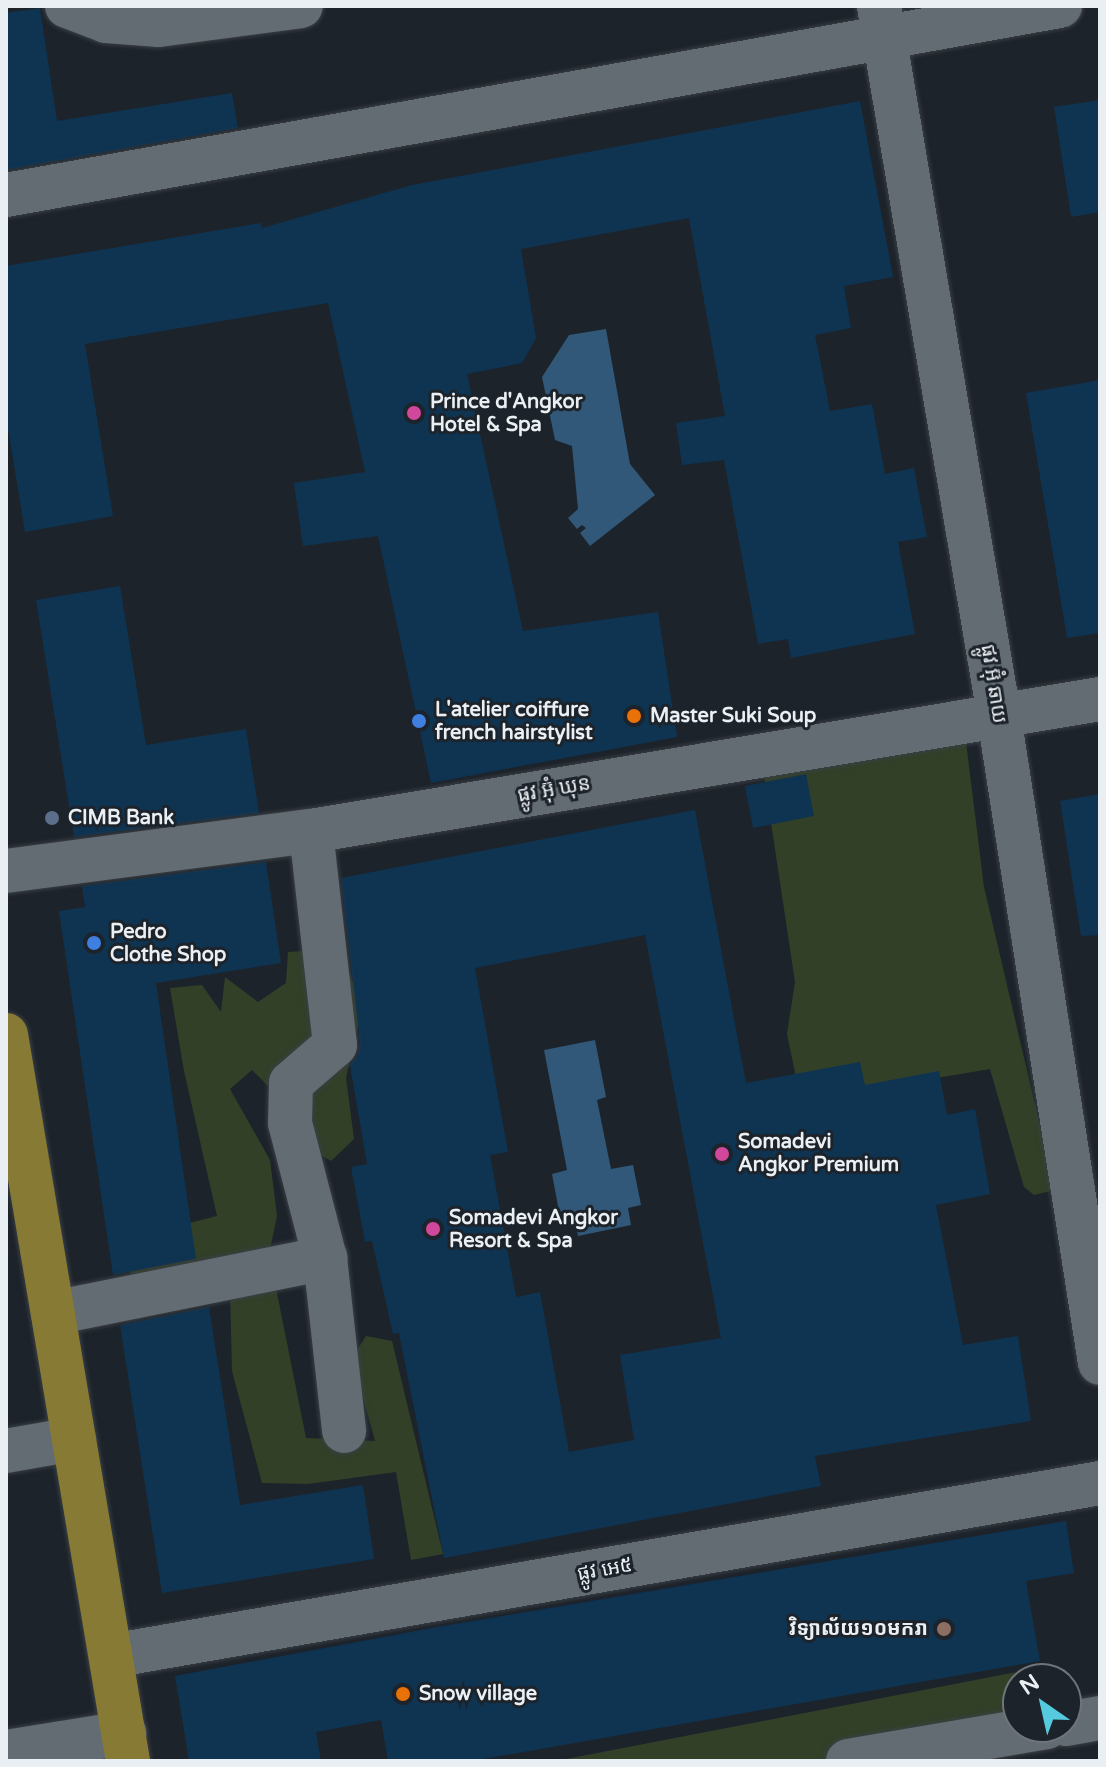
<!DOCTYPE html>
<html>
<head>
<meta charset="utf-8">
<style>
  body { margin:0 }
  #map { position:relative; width:1106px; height:1767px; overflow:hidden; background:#1d232a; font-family:"Varela Round","Noto Sans Khmer",sans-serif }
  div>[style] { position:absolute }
  .green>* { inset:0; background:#324028 }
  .water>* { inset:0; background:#315878 }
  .building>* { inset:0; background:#0e3452 }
  .roads { filter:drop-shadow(0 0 2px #393f44) drop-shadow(0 0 2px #393f44) }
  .minor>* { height:44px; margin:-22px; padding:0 22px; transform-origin:22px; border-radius:22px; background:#646c73 }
  .major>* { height:44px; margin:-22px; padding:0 22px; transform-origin:22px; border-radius:22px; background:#877a35 }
  .dots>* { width:22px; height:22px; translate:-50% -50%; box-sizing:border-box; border:4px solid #1d232a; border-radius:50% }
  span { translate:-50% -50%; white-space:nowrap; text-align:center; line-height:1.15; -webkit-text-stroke:6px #1d232a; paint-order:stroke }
  .poi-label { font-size:20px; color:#eaeff3; font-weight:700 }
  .left { translate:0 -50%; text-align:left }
  .right { translate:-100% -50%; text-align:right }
  .street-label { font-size:20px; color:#eaeff3 }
  .frame { position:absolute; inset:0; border:8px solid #eaeff3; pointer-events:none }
  .north { position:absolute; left:1002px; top:1663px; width:80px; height:80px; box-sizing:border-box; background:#1d232a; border:2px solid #6f757a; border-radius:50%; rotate:326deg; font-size:22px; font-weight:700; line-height:32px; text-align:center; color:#eaeff3 }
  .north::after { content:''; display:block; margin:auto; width:28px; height:36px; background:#55cade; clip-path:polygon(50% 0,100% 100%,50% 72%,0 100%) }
</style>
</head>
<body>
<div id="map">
  <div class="green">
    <div style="clip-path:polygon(965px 734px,984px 887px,1055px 1190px,1034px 1195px,1024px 1187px,990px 1069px,801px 1101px,787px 1034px,795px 982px,762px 763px)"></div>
    <div style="clip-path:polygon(336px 935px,362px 1008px,346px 1078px,354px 1139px,331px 1161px,304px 1145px,274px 1092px,252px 1070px,230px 1089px,270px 1160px,277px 1216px,268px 1259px,131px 1274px,125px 1265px,122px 1240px,217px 1216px,184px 1071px,170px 988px,202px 985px,221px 1012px,225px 977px,258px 1002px,286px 983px,288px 952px,304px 951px)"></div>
    <div style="clip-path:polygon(275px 1283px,306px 1438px,375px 1441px,352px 1358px,366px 1336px,392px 1341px,443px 1554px,411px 1560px,396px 1472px,308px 1484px,262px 1483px,232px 1371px,230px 1289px)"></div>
    <div style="clip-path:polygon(1048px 1666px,1049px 1679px,1018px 1679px,1018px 1727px,877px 1761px,556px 1761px)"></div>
  </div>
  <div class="water">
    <div style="clip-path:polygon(606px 329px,630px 464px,655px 495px,590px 546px,580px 533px,586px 528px,582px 525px,577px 529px,568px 518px,578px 509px,572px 446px,555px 440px,542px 377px,569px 335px)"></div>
    <div style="clip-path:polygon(595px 1040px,606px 1097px,597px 1100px,611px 1169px,633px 1165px,641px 1205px,628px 1208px,631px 1225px,578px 1236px,575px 1220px,561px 1222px,552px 1174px,567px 1170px,544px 1050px)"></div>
  </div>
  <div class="building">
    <div style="clip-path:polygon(40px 8px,57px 121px,232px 93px,238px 128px,6px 170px,6px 13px)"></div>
    <div style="clip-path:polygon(1100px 100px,1100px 212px,1071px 217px,1054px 107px)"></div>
    <div style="clip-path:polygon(860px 101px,893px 277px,844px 286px,851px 328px,815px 335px,830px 411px,872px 404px,885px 474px,914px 468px,927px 537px,898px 542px,915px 634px,791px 658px,788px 639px,758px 644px,724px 460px,682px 465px,676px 423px,725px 416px,689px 218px,521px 249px,536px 338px,522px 363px,467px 374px,523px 631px,658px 612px,677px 737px,431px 783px,378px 536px,303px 546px,294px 483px,365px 472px,328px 303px,85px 344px,113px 516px,25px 532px,6px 416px,6px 266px,261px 223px,262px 228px,412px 185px)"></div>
    <div style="clip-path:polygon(1100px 380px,1100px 633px,1067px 638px,1026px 393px)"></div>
    <div style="clip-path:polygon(120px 586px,146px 745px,246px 729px,259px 813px,74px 837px,36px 600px)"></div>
    <div style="clip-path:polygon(806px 774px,814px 816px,753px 828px,745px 786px)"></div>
    <div style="clip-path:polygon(1100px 794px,1100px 935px,1081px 936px,1060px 801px)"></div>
    <div style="clip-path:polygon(evenodd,695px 810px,746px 1083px,860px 1062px,865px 1085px,939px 1071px,947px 1115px,975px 1109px,990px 1194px,936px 1205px,963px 1345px,1018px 1336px,1031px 1421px,815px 1456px,821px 1486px,444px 1558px,399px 1333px,393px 1334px,372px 1241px,365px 1242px,351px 1167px,367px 1164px,350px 1065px,358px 1055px,360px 1042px,341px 878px,695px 810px,645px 935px,721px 1338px,620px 1355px,634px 1440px,569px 1452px,540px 1292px,516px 1297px,490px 1155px,508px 1152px,475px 968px,645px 935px)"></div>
    <div style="clip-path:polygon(266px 862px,281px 963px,156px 983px,196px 1259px,113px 1275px,59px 911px,85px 907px,82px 886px)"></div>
    <div style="clip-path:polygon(209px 1307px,240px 1505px,363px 1485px,374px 1559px,162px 1593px,120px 1325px)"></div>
    <div style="clip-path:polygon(1066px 1521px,1074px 1573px,1026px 1581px,1040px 1661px,472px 1761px,388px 1761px,381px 1720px,316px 1732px,321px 1761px,189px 1761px,175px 1676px,437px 1627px)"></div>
  </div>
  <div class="roads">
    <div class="minor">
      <div style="left:67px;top:6px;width:42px;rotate:21deg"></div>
      <div style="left:106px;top:21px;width:53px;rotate:4.3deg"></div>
      <div style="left:159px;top:25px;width:143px;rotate:-7.6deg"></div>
      <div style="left:879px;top:6px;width:695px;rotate:80.39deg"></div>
      <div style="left:995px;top:691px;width:680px;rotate:81.12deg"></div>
      <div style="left:6px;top:195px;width:1071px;rotate:-10.17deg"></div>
      <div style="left:311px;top:831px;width:215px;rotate:83.6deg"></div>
      <div style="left:335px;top:1045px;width:58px;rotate:139.2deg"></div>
      <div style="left:291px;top:1083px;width:40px;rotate:91.4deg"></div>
      <div style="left:290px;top:1123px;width:139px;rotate:75.5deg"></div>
      <div style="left:325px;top:1258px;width:174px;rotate:83.7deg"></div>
      <div style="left:6px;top:871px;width:308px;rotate:-7.5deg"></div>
      <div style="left:311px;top:831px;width:800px;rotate:-9.5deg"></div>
      <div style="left:53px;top:1313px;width:278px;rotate:-11.4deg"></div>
      <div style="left:6px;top:1451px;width:69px;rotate:-10deg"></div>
      <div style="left:111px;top:1656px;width:1004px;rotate:-9.92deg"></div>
      <div style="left:1066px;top:1724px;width:35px;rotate:-10deg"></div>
      <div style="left:6px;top:1752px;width:120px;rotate:-9.1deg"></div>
      <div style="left:848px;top:1761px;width:202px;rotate:-9.7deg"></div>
    </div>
    <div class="major">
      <div style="left:6px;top:1035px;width:736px;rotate:80.46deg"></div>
    </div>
  </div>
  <div class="dots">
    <div style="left:414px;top:413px;background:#d1479c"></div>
    <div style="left:634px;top:716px;background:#e8710a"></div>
    <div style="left:419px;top:721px;background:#3f7fe0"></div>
    <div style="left:52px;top:818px;background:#5c6f8a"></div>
    <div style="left:94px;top:943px;background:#3f7fe0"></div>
    <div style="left:722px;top:1154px;background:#d1479c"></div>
    <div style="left:433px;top:1229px;background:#d1479c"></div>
    <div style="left:944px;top:1629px;background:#8d6e63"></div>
    <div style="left:403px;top:1694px;background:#e8710a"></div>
  </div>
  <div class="poi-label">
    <span class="left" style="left:430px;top:414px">Prince d'Angkor<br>Hotel &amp; Spa</span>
    <span class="left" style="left:435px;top:722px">L'atelier coiffure<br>french hairstylist</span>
    <span class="left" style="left:650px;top:716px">Master Suki Soup</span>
    <span class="left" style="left:68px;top:818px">CIMB Bank</span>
    <span class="left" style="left:110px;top:944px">Pedro<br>Clothe Shop</span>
    <span class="left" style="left:738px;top:1154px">Somadevi<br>Angkor Premium</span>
    <span class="left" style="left:449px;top:1230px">Somadevi Angkor<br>Resort &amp; Spa</span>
    <span class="right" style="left:928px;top:1629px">វិទ្យាល័យ១០មករា</span>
    <span class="left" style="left:419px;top:1694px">Snow village</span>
  </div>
  <div class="street-label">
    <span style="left:993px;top:684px;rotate:81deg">ផ្លូវ អ៊ុំ ឆាយ</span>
    <span style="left:554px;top:790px;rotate:-10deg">ផ្លូវ អ៊ុំ ឃុន</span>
    <span style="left:605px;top:1570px;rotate:-10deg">ផ្លូវ អេ៥</span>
  </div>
  <div class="frame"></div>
  <div class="north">N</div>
</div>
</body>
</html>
